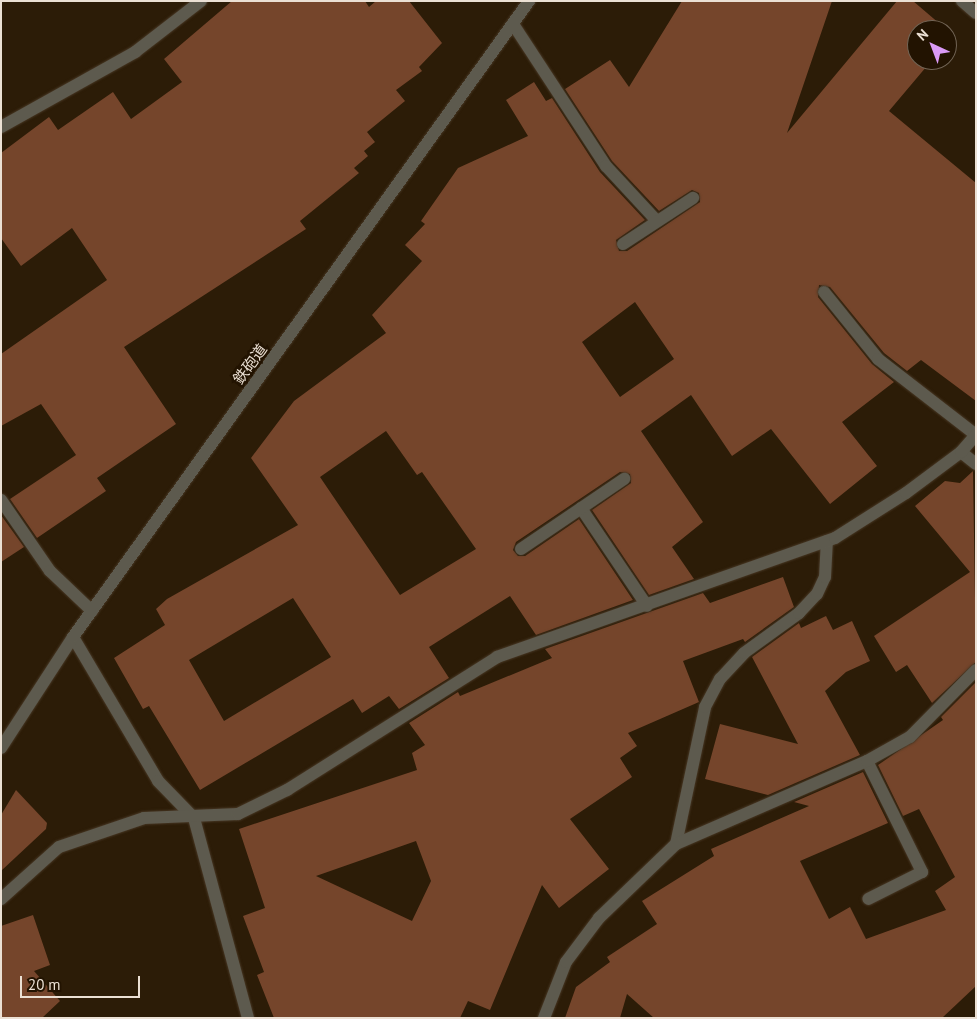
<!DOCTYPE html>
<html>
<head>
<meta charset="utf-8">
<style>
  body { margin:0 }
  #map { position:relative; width:977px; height:1019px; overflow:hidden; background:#2c1c07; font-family:"PT Sans","Noto Sans JP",sans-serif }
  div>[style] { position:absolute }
  .building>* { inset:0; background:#75452b }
  .roads { filter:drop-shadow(0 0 1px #473724) drop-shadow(0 0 1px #473724) }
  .service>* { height:12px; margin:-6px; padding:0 6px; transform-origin:6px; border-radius:6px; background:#5d5a4e }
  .minor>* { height:12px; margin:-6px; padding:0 6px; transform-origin:6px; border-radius:6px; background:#5d5a4e }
  .tertiary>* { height:12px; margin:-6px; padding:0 6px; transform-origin:6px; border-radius:6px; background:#5d5a4e }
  span { translate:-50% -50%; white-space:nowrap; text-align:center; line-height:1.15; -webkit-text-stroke:5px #221301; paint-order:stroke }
  .street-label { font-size:15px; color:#ebe0d4 }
  .frame { position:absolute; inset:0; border:2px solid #ebe0d4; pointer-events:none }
  .north { position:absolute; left:907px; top:20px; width:50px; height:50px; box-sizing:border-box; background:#221301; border:1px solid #726555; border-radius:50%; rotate:317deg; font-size:14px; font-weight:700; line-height:20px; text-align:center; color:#ebe0d4 }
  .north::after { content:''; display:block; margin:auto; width:18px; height:22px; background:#da9af6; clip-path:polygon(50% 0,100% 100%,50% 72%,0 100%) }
  .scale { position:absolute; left:20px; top:976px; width:120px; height:22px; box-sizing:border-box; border:2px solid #ebe0d4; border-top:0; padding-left:6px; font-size:15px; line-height:18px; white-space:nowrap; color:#ebe0d4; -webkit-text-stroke:4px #221301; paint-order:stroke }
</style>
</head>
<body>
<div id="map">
  <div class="building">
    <div style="clip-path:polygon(232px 1px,365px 1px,369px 7px,376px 1px,409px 1px,442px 43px,419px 67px,422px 71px,396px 90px,405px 101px,367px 132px,375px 142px,364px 151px,368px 156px,354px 168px,359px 173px,300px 221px,306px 229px,124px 347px,176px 424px,97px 478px,106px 491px,37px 538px,10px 499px,76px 455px,41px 404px,1px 426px,1px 354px,107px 280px,72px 228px,21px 266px,1px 238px,1px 153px,49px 117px,58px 130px,113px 92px,131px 119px,182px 82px,164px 59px)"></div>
    <div style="clip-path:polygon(evenodd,682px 1px,832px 1px,787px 133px,897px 1px,913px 1px,947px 30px,917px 30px,917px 60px,932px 60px,889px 111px,976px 183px,976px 401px,921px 360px,907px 371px,884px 353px,830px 287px,819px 285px,818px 297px,872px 364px,894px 382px,842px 422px,877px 466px,830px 504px,771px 429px,732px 456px,691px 395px,641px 431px,703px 522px,672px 547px,694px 579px,649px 595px,592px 510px,631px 483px,630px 474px,620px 472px,516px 542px,513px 550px,518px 556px,525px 556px,579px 519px,633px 600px,536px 635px,510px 596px,429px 647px,449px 678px,399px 709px,389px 696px,362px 713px,353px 699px,200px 790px,149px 706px,143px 709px,114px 658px,165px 625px,156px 609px,167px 599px,298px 525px,251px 458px,294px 401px,386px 333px,372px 315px,422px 261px,405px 245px,425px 224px,421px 221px,458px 168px,528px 136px,506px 100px,534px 82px,546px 101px,552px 98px,600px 172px,645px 220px,616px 240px,619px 251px,627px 251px,700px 202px,699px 193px,692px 190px,659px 211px,612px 161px,565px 89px,610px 60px,629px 87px,682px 1px,635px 302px,674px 359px,620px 397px,582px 342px,635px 302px,682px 1px,386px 431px,417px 475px,422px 472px,476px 549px,400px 595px,320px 477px,386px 431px,682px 1px,293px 598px,331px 657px,224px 721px,189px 660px,293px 598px)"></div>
    <div style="clip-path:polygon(973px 471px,976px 662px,932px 703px,907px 665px,896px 672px,874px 636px,970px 572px,915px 506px,945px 481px,960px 483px)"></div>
    <div style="clip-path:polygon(1px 515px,24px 547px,1px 562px)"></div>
    <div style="clip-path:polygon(evenodd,783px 577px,794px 607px,745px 642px,743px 639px,683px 661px,699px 702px,628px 733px,637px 746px,620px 758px,632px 777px,570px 819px,609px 869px,559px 908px,542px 885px,490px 1010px,468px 1001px,460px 1018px,274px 1018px,257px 975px,264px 972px,243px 916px,265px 908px,239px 829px,417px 770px,412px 753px,425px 745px,409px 723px,458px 692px,460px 696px,552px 658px,545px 649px,703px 593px,710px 603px,783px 577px,416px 841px,431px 881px,412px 921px,316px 876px,416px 841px)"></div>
    <div style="clip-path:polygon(826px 616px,833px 630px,852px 621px,870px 661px,846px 672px,825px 691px,860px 755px,768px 795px,705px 779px,720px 724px,798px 744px,752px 657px,799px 623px,801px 628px)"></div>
    <div style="clip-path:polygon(976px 682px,976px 986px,942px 1018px,654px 1018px,627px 994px,620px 1018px,565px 1018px,576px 987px,610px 962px,607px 957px,657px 924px,642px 901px,714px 856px,711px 849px,809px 806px,794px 802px,863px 772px,888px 823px,800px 861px,829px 919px,850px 907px,866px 939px,946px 910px,935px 891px,955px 877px,919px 809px,903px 816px,878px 765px,943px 720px,941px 717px)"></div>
    <div style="clip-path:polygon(16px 790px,47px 823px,46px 829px,1px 871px,1px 815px)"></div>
    <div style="clip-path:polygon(33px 915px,50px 965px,34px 971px,60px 1001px,42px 1018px,1px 1018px,1px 926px)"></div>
  </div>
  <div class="roads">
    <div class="service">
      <div style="left:513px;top:24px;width:170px;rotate:56.8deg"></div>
      <div style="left:606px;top:166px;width:75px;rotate:47.2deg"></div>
      <div style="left:623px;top:244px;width:84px;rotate:-33.3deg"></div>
      <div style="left:824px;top:292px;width:86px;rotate:51.1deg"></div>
      <div style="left:878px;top:359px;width:124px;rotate:37.8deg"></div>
      <div style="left:961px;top:452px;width:19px;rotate:39deg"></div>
      <div style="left:581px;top:508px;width:118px;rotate:56deg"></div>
      <div style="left:521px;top:549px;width:125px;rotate:-34.2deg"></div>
      <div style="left:867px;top:761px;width:124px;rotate:63.6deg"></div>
      <div style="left:922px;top:872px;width:60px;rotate:153.4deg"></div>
      <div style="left:676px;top:844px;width:140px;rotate:-78deg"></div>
      <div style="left:705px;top:707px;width:32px;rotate:-62deg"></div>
      <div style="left:720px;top:679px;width:35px;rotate:-47deg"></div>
      <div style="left:744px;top:653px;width:68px;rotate:-36deg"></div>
      <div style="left:799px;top:613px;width:26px;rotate:-47deg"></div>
      <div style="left:817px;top:594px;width:19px;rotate:-65deg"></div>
      <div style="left:825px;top:577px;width:36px;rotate:-87deg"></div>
      <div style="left:676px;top:844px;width:208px;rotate:-23.5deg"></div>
      <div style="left:867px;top:761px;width:49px;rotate:-29.2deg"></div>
      <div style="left:910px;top:737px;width:94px;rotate:-45.4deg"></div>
    </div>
    <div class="minor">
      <div style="left:962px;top:1px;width:18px;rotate:41deg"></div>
      <div style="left:1px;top:127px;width:154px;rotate:-29.2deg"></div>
      <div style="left:135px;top:52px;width:83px;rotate:-37.7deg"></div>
      <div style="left:1px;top:500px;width:86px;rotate:55.4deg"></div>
      <div style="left:50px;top:571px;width:58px;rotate:43.6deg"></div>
      <div style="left:73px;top:637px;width:167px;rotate:59.4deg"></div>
      <div style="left:158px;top:781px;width:52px;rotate:45.8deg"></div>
      <div style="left:194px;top:818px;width:207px;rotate:74.9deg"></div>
      <div style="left:1px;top:899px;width:78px;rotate:-41.9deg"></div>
      <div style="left:59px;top:847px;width:90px;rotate:-18.8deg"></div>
      <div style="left:144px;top:818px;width:94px;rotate:-2.4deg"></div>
      <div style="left:238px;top:814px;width:55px;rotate:-26.1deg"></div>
      <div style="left:287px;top:790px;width:249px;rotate:-32.3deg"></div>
      <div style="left:497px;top:657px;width:358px;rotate:-19.4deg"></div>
      <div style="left:835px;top:538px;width:84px;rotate:-32.4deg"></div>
      <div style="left:906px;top:493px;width:69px;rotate:-36.7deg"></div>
      <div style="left:961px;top:452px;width:23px;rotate:-49deg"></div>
      <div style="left:544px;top:1018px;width:60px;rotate:-68.6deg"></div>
      <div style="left:566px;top:962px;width:55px;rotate:-53.1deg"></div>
      <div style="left:599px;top:918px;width:107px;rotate:-43.9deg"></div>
    </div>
    <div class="tertiary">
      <div style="left:1px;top:748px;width:132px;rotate:-57deg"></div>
      <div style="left:73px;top:637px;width:783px;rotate:-54.36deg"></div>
    </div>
  </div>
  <div class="street-label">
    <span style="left:250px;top:364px;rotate:-54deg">鉄砲道</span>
  </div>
  <div class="frame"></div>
  <div class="north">N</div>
  <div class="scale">20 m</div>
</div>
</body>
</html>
